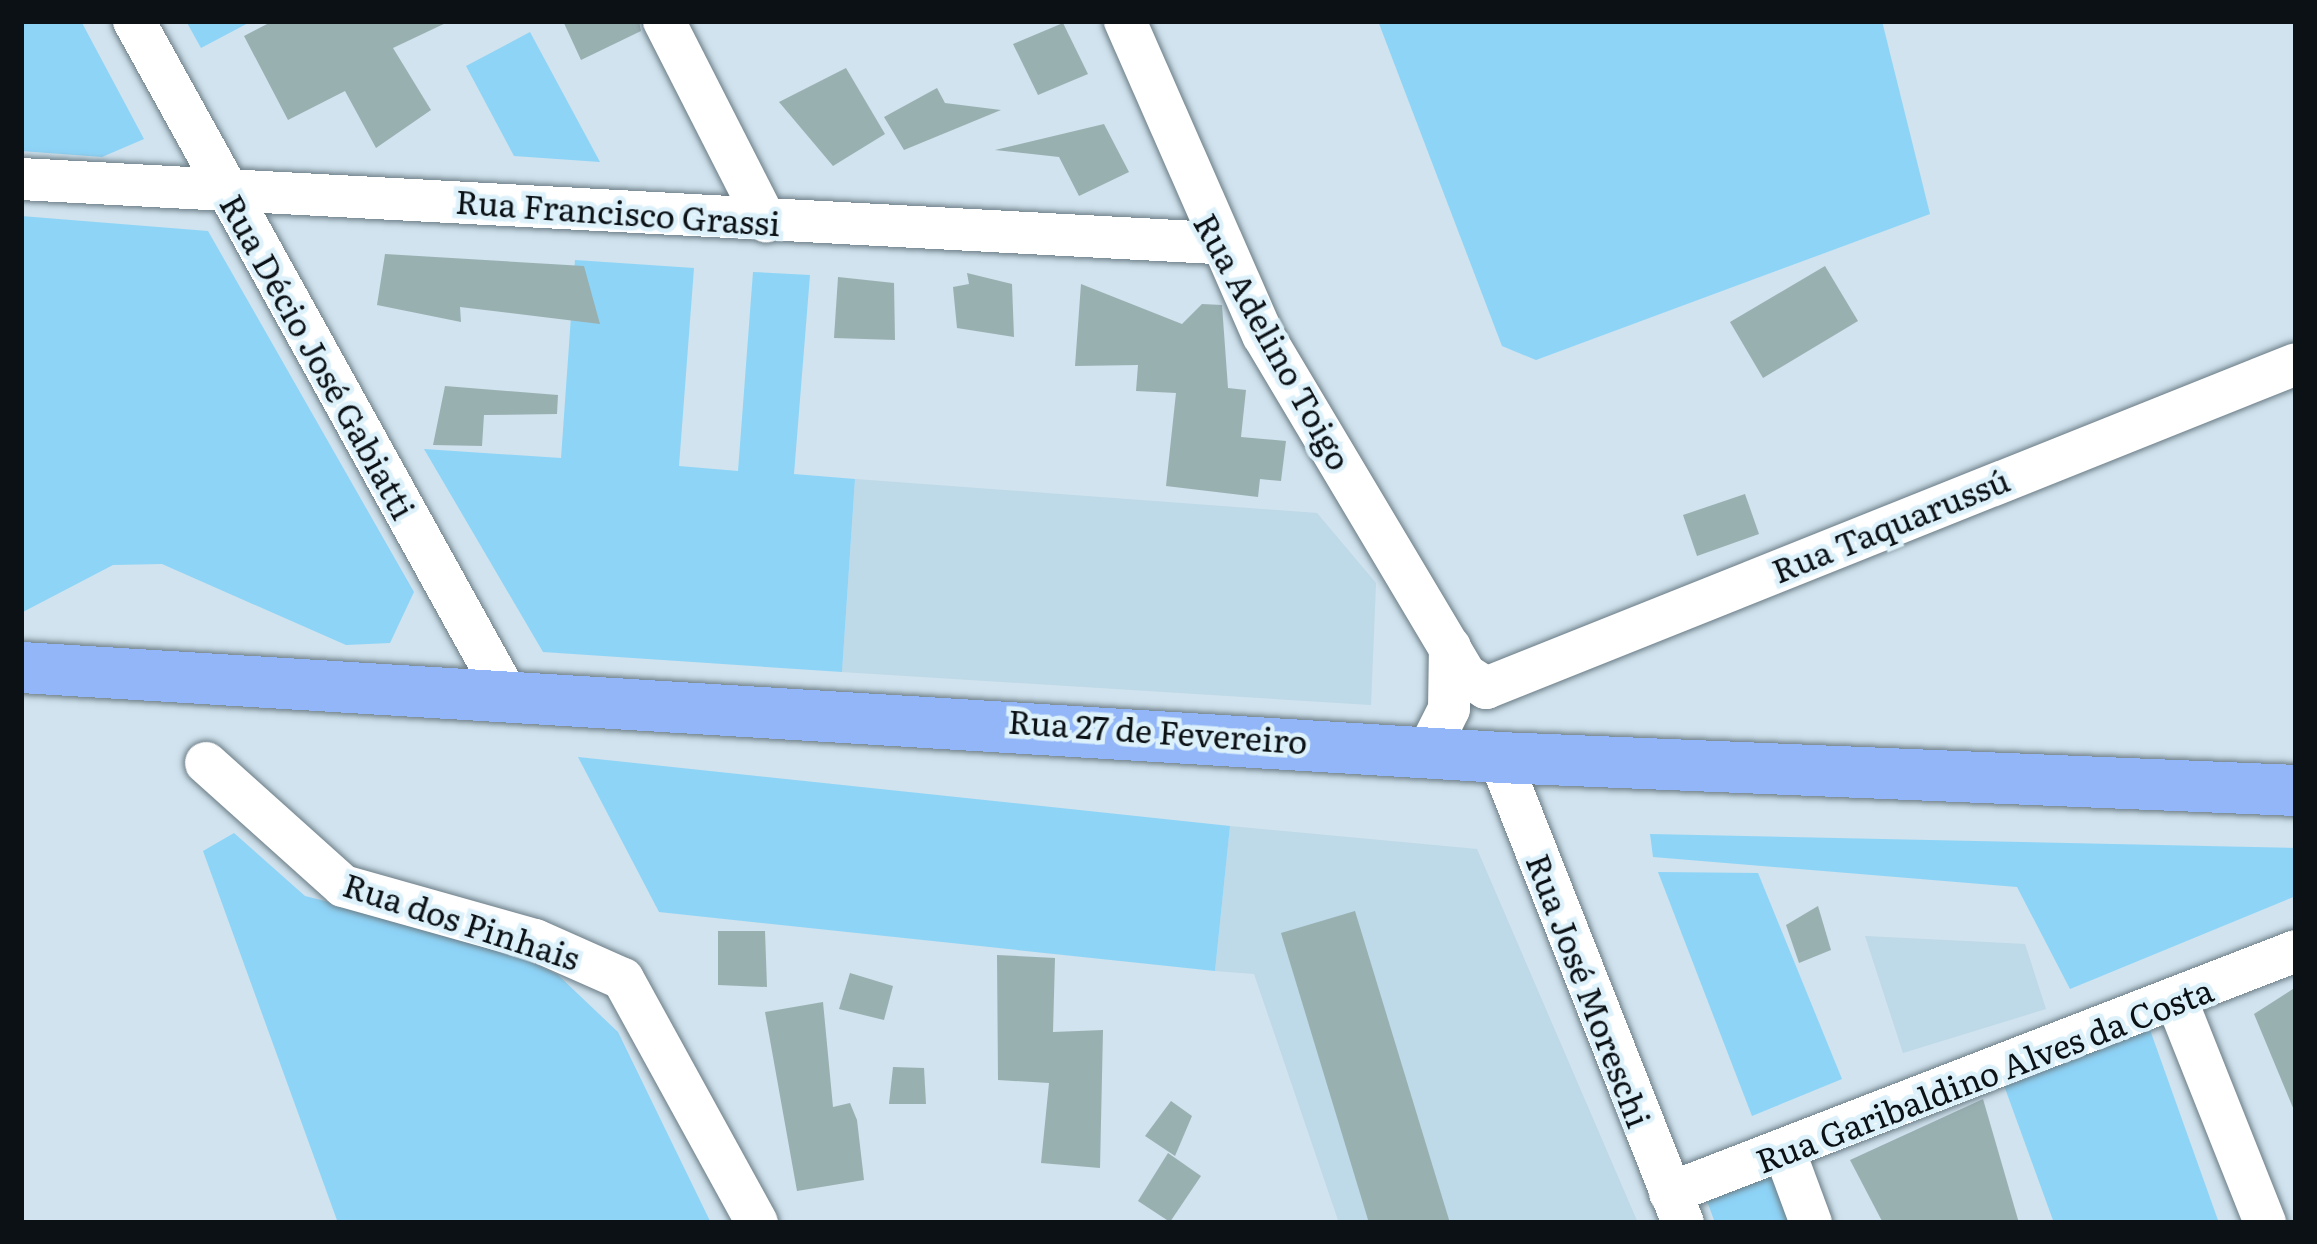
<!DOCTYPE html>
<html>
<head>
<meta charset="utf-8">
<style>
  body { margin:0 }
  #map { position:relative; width:2317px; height:1244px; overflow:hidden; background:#d0e3ee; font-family:Literata,serif }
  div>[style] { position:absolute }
  .built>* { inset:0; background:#bed9e7 }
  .green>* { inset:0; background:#8ed4f7 }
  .building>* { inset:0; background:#99b0b1 }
  .roads { filter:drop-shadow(0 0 3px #6a7b84) drop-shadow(0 0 3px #6a7b84) }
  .minor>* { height:42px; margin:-21px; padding:0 21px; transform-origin:21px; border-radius:21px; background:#fff }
  .major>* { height:51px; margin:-25.5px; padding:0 25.5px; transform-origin:25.5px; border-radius:25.5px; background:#92b6f7 }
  span { translate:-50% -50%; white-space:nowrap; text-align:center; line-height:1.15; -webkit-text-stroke:9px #ddf1fb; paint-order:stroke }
  .street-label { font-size:33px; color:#0b1115 }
  .frame { position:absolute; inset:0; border:24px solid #0b1115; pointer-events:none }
</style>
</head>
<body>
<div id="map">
  <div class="built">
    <div style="clip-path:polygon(855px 479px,1317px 513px,1376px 583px,1371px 705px,842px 672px)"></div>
    <div style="clip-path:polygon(1230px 826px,1477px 849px,1638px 1223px,1339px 1223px,1254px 974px,1215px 971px)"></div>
    <div style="clip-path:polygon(1865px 936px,2025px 944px,2046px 1009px,1903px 1053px)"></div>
  </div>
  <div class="green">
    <div style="clip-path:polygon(21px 21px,81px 21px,144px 139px,102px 157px,21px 151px)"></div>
    <div style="clip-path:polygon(186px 21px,252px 21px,201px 48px)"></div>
    <div style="clip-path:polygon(1378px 21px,1882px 21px,1930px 214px,1536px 360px,1502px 346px)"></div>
    <div style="clip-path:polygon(530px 32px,600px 162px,514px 156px,466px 66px)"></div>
    <div style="clip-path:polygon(21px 216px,208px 231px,414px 592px,390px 643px,346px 645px,162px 564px,113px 565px,21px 613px)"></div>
    <div style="clip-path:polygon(575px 260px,694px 268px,679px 466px,738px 471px,753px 272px,810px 275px,794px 474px,855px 479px,842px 672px,543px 652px,424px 449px,561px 458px)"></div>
    <div style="clip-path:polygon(578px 757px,1230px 826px,1215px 971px,659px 912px)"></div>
    <div style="clip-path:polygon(234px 833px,305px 896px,492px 943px,558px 975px,618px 1032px,711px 1223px,338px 1223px,203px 851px)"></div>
    <div style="clip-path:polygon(1650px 834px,2296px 848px,2296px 896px,2070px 989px,2017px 887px,1653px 857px)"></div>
    <div style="clip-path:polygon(1658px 872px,1758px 873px,1842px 1079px,1752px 1116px)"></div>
    <div style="clip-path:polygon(2149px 1027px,2219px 1223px,2054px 1223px,2002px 1080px)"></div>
    <div style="clip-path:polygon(1771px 1161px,1794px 1223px,1715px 1223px,1702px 1187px)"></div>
  </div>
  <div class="building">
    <div style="clip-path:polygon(273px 21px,450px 21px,393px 48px,431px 110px,376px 148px,345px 91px,288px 120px,244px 36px)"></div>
    <div style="clip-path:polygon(563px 21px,639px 21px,641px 31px,581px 60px)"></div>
    <div style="clip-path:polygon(1063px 23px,1088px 74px,1038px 95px,1013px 44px)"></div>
    <div style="clip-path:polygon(846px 68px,885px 134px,833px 166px,779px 102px)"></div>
    <div style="clip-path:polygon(937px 88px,945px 103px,1001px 110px,904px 150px,884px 117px)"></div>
    <div style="clip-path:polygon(1104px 124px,1129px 172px,1079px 196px,1059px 157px,995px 150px)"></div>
    <div style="clip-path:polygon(385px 254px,584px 266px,600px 324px,460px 307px,461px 322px,377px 305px)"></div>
    <div style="clip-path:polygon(1825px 266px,1858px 321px,1763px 378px,1730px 322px)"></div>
    <div style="clip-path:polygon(967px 273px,1012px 284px,1014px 337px,957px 328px,953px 287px,969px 284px)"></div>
    <div style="clip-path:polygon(838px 277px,894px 283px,895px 340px,834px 338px)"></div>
    <div style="clip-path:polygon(1081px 284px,1182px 324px,1202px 304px,1222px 305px,1228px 388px,1246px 390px,1241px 437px,1286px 441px,1281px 481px,1260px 479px,1258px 497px,1166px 486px,1176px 393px,1136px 391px,1138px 365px,1075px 366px)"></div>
    <div style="clip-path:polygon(445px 386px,558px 395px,557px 414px,484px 415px,482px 446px,433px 445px)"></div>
    <div style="clip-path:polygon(1745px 494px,1759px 534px,1697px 556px,1683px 515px)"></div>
    <div style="clip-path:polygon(1818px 906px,1831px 950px,1799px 963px,1786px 925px)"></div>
    <div style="clip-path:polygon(1355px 911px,1450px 1223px,1369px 1223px,1281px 933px)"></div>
    <div style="clip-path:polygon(718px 931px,765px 931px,767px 987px,718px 985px)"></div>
    <div style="clip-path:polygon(997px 955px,1055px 958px,1053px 1032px,1103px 1030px,1100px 1168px,1041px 1163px,1049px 1083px,998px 1080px)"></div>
    <div style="clip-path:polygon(850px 973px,893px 986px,884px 1020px,839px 1009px)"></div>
    <div style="clip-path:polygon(2296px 987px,2296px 1115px,2254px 1014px)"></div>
    <div style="clip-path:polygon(823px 1002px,833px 1107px,850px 1103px,857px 1120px,864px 1180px,797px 1191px,765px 1012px)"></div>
    <div style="clip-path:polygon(893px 1067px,924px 1068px,926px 1104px,889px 1104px)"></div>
    <div style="clip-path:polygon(1983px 1099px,2019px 1223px,1883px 1223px,1850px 1160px)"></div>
    <div style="clip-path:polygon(1171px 1101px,1192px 1116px,1175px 1156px,1145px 1136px)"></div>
    <div style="clip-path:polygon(1168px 1153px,1201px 1176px,1170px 1222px,1138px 1201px)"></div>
  </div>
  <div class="roads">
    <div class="minor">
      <div style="left:134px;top:21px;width:765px;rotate:61.05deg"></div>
      <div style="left:664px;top:21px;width:225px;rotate:63deg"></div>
      <div style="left:1125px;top:21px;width:343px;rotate:66.3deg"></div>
      <div style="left:1263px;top:335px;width:396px;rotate:59.2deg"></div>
      <div style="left:1466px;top:675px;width:24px;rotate:33deg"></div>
      <div style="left:1486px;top:688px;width:872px;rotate:-21.8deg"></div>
      <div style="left:21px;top:179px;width:1196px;rotate:3.07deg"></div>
      <div style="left:1430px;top:747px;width:42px;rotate:-63.4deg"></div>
      <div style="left:1449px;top:709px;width:62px;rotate:-89.1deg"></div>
      <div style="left:1499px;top:757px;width:501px;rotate:68.45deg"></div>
      <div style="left:206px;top:763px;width:184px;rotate:41.9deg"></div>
      <div style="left:343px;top:886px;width:199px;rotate:15.7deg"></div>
      <div style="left:535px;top:940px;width:96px;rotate:23.9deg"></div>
      <div style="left:623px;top:979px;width:278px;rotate:61.2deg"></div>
      <div style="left:2178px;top:1004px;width:236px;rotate:68.3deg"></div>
      <div style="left:1784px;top:1150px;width:78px;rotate:69.7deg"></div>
      <div style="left:1670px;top:1193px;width:671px;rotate:-21.14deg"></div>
    </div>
    <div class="major">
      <div style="left:21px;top:667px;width:1481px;rotate:3.48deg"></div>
      <div style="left:1499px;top:757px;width:798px;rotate:2.37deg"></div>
    </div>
  </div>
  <div class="street-label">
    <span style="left:618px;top:211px;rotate:4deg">Rua Francisco Grassi</span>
    <span style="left:1274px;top:341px;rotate:61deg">Rua Adelino Toigo</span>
    <span style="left:319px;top:356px;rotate:61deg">Rua Décio José Gabiatti</span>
    <span style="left:1890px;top:524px;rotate:-22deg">Rua Taquarussú</span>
    <span style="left:1158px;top:730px;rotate:4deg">Rua 27 de Fevereiro</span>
    <span style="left:462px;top:920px;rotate:18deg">Rua dos Pinhais</span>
    <span style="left:1590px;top:990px;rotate:69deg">Rua José Moreschi</span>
    <span style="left:1984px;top:1074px;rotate:-21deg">Rua Garibaldino Alves da Costa</span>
  </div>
  <div class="frame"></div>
</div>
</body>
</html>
